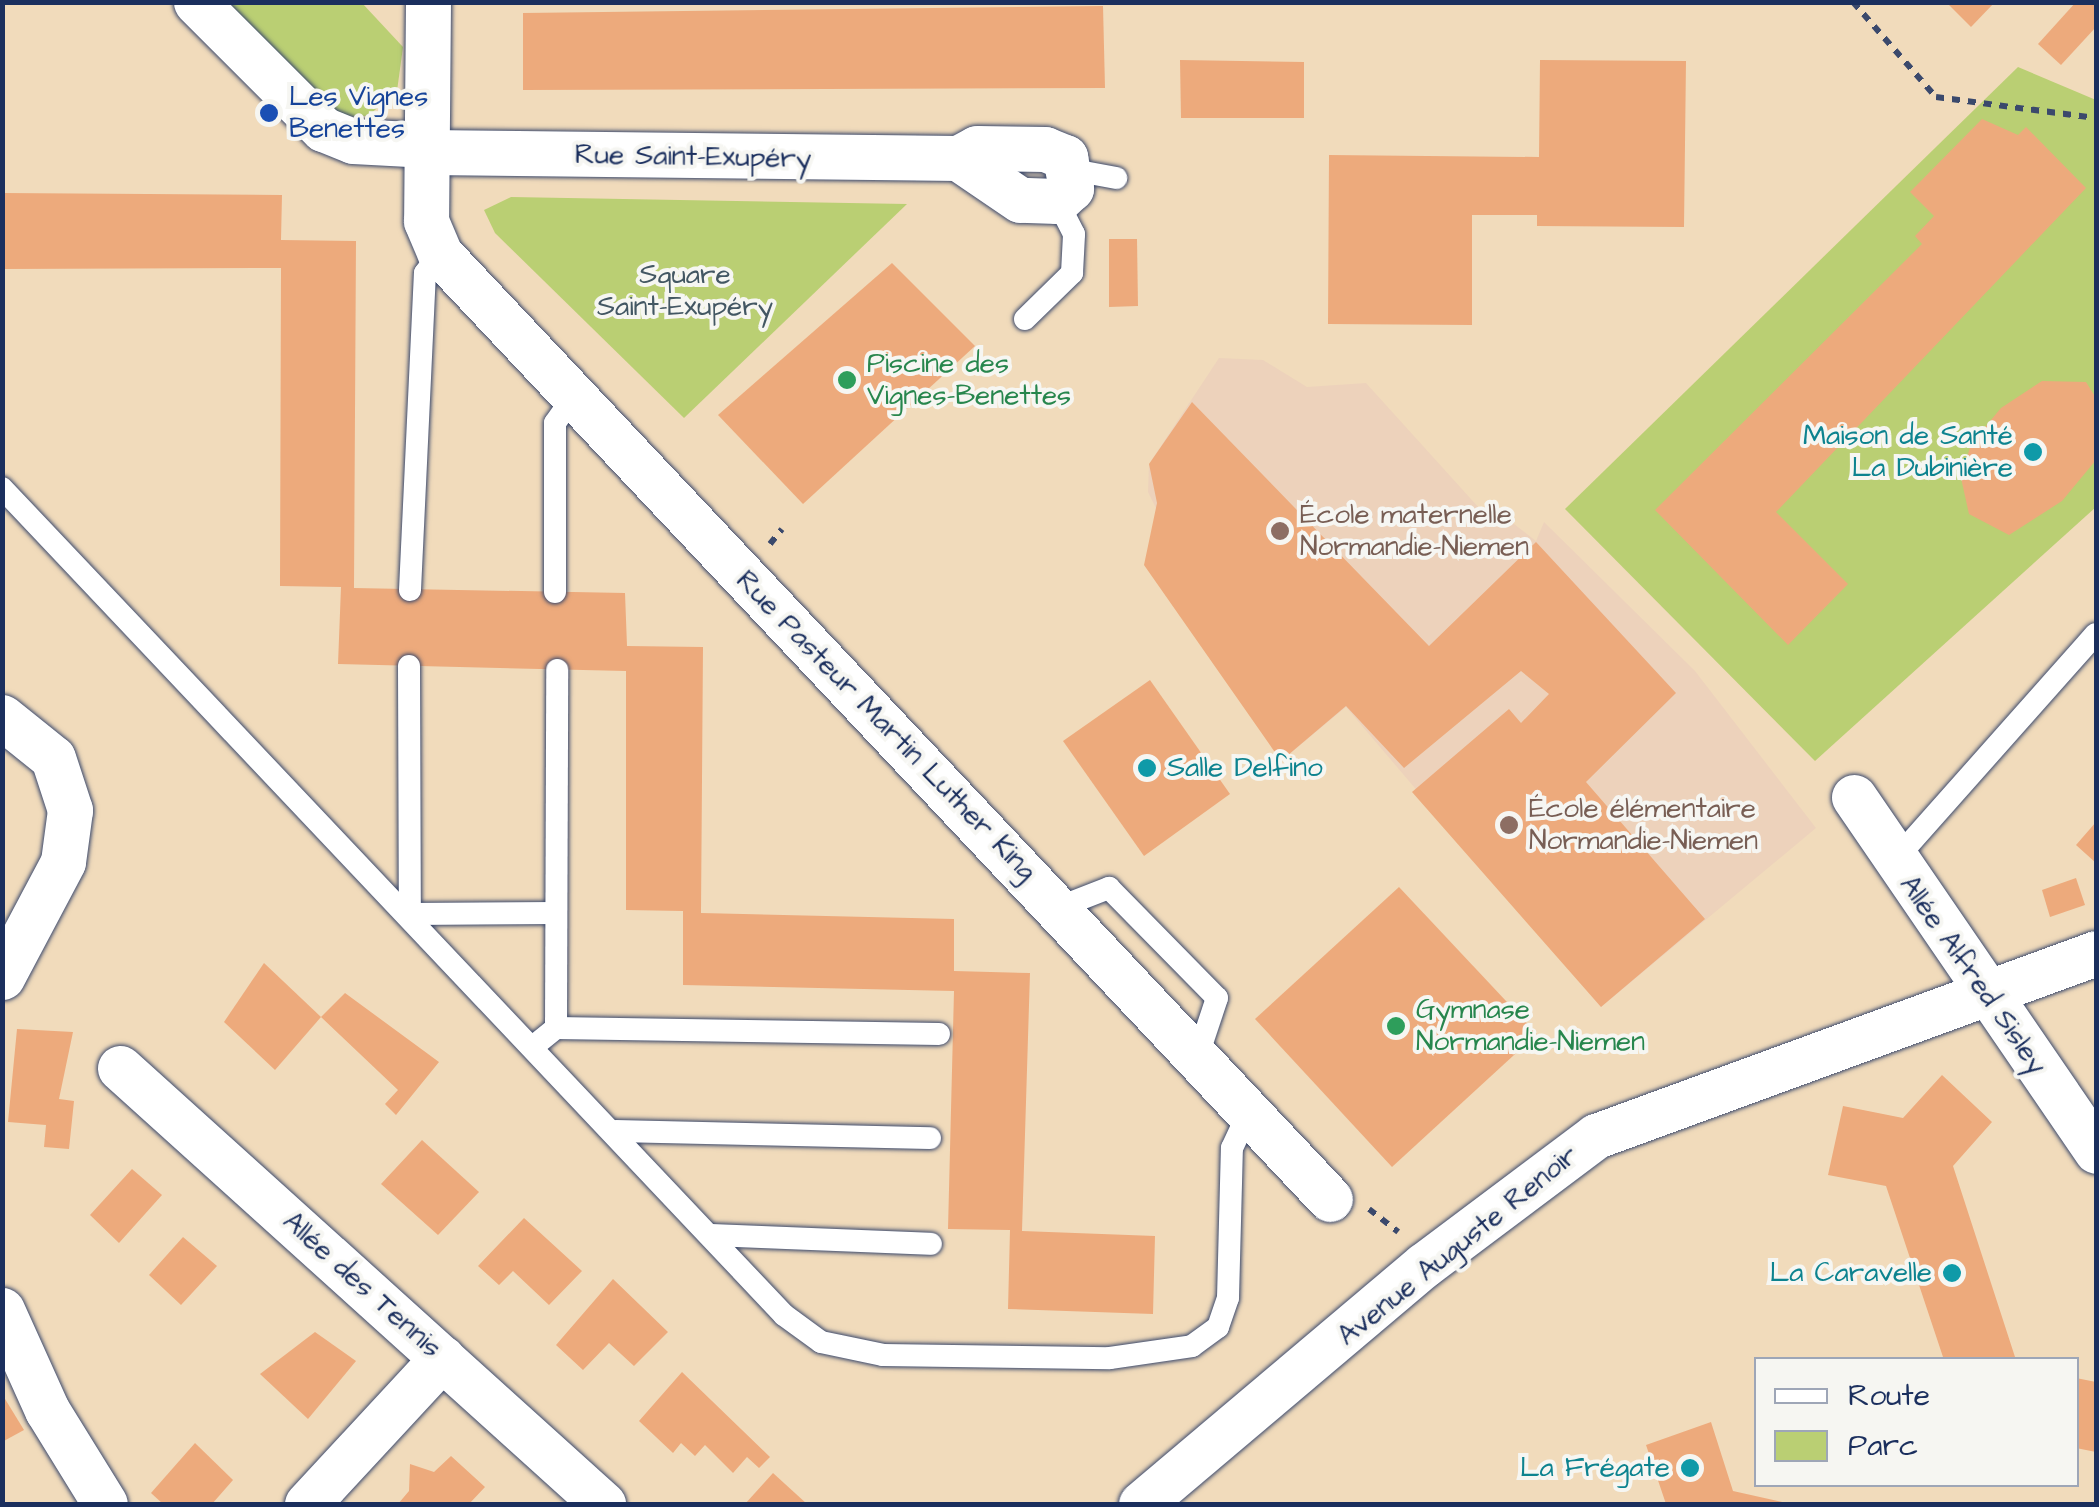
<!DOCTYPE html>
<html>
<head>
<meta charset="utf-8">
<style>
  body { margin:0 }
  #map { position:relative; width:2099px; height:1507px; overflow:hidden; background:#f1dbbb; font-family:"Architects Daughter",sans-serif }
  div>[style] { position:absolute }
  .built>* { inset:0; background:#edd2bb }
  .green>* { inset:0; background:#bacf73 }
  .building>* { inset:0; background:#edaa7c }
  .path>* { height:6px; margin-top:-3px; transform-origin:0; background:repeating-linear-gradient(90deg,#3b496c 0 8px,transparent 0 16px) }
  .roads { filter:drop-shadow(0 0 2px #3b496c) drop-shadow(0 0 2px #3b496c) }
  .service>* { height:22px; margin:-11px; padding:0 11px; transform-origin:11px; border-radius:11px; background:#fff }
  .minor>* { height:45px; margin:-22.5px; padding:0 22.5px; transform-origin:22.5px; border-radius:22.5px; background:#fff }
  .dots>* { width:28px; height:28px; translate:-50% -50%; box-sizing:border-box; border:5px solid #f6f6f2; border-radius:50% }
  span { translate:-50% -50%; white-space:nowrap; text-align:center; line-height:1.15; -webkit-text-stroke:8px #f6f6f2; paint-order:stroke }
  .transit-label { font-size:28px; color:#164399 }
  .left { translate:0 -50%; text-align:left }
  .street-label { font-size:28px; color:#1b2f5e }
  .park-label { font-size:28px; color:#435763 }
  .leisure-label { font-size:28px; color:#27864d }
  .culture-label { font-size:28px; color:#0d838f }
  .right { translate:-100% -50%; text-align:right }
  .education-label { font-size:28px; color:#785e54 }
  .frame { position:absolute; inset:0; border:5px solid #1b2f5e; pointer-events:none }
  .legend { position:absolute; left:1754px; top:1357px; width:325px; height:130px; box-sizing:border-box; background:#f6f6f2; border:2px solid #9ea6b7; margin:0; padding:12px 18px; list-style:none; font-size:30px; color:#1b2f5e }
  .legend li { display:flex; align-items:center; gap:20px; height:50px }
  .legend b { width:50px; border:2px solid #9ea6b7 }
</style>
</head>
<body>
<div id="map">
  <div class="built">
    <div style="clip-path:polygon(1219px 358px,1263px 360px,1307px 387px,1366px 383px,1480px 509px,1496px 510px,1536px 541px,1544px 522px,1695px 671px,1816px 828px,1601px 1007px,1346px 707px,1281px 761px,1148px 492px,1149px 464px)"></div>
  </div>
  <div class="green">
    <div style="clip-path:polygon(223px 3px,362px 3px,403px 47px,397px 91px,368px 116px,339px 117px)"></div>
    <div style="clip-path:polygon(2018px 67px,2096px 100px,2096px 507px,1815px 761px,1565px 509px)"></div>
    <div style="clip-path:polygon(511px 197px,907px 204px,684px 418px,495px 233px,484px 210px)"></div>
  </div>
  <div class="building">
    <div style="clip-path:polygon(1946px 2px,1995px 2px,1971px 27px)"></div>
    <div style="clip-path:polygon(2076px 2px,2096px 2px,2096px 27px,2061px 65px,2038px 44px)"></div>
    <div style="clip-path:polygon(1103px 6px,1105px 88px,523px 90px,523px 13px)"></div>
    <div style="clip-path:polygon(1180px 60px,1304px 62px,1304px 118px,1181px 118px)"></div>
    <div style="clip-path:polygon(1540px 60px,1686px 61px,1684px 227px,1537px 226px,1537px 215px,1472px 215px,1472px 325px,1328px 324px,1329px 155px,1539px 157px)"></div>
    <div style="clip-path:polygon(1982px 119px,2018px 135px,2026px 127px,2086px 188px,1776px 512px,1848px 584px,1788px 645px,1655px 510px,1922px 244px,1915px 236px,1934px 216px,1910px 192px)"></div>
    <div style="clip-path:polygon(2px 193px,282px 195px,281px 240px,356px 241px,354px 588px,625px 593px,627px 646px,703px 647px,701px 913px,954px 919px,954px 971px,1030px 973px,1022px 1231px,1155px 1236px,1153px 1314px,1008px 1309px,1010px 1230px,948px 1229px,954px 991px,683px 985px,683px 911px,626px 910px,626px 671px,338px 664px,341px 587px,280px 586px,281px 268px,2px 269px)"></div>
    <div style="clip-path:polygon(1109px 239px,1137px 239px,1138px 306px,1109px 307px)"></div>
    <div style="clip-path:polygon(892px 263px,975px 346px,803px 504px,718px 415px)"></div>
    <div style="clip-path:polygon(2042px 381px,2086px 382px,2096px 398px,2096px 460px,2062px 501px,2009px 535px,1969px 514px,1961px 478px,1971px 444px,2001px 408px)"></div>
    <div style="clip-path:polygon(1192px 402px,1429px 646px,1536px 542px,1676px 693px,1586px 782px,1705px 919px,1601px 1007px,1412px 792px,1509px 709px,1521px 723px,1549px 694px,1521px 671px,1404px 768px,1346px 706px,1281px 761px,1144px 565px,1157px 503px,1149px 464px)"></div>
    <div style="clip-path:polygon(1150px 680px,1230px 794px,1144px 856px,1063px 741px)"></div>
    <div style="clip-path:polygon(2096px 822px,2096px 863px,2076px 845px)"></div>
    <div style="clip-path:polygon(2076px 878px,2085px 905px,2050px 917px,2042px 890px)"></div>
    <div style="clip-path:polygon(1399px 887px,1537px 1034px,1392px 1167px,1255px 1019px)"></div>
    <div style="clip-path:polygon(264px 963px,321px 1017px,275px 1070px,224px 1022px)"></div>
    <div style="clip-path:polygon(345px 993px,439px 1062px,396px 1115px,385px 1104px,398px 1090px,321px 1017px)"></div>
    <div style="clip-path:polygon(17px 1029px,73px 1032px,59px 1099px,74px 1101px,69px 1149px,44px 1147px,46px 1125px,8px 1122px)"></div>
    <div style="clip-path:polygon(1942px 1075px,1992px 1122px,1953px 1166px,2016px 1360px,1944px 1360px,1886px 1186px,1828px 1175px,1843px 1106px,1903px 1118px)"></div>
    <div style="clip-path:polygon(422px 1140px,479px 1192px,438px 1235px,381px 1184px)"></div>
    <div style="clip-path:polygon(132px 1169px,162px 1195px,119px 1243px,90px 1215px)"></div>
    <div style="clip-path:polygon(524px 1218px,582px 1271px,549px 1305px,513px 1271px,499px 1285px,478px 1266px)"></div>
    <div style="clip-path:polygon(183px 1237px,217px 1266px,181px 1305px,149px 1275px)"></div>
    <div style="clip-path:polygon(613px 1279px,668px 1332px,634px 1366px,609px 1343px,583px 1370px,556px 1345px)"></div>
    <div style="clip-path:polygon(315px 1332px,356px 1361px,308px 1419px,260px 1374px)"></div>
    <div style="clip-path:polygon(682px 1372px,770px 1457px,759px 1468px,747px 1457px,733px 1473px,705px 1445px,695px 1456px,681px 1443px,673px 1453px,639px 1421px)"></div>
    <div style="clip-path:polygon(2076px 1378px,2096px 1382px,2096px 1452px,2076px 1448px)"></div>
    <div style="clip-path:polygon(2px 1394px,24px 1430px,2px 1442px)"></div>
    <div style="clip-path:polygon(1711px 1422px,1733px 1491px,1791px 1504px,1666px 1504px,1646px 1445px)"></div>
    <div style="clip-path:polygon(195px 1443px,233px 1480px,212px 1504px,163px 1504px,151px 1493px)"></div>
    <div style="clip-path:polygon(451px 1456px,485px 1487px,469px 1504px,398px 1504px,409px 1491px,410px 1464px,434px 1472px)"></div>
    <div style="clip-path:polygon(773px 1473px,807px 1504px,745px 1504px)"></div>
  </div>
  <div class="path">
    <div style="left:1853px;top:2px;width:126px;rotate:48.9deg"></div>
    <div style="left:1936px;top:97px;width:161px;rotate:7.5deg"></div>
    <div style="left:770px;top:544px;width:19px;rotate:-51deg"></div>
    <div style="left:1369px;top:1209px;width:37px;rotate:38deg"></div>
  </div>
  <div class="roads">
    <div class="service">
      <div style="left:1073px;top:170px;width:44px;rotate:10.5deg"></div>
      <div style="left:1025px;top:319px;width:66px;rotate:-44.4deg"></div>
      <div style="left:1072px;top:273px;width:39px;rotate:-87deg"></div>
      <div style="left:1074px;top:234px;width:37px;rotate:-117deg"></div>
      <div style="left:2px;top:488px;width:1138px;rotate:46.6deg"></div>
      <div style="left:784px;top:1315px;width:46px;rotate:36.1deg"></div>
      <div style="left:821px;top:1342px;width:63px;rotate:11.8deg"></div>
      <div style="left:883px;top:1355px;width:227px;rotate:0.8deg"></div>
      <div style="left:1110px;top:1358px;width:83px;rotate:-8.3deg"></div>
      <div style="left:1192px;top:1346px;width:32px;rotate:-36deg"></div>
      <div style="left:1218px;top:1327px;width:31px;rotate:-71deg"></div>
      <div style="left:1228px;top:1298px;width:150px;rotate:-88.5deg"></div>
      <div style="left:1232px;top:1148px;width:40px;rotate:-65deg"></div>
      <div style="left:410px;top:590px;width:317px;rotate:-87.3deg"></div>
      <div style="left:425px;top:273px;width:24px;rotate:-52deg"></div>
      <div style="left:555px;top:592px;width:169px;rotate:-90deg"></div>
      <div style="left:555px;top:423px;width:29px;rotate:-55deg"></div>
      <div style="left:409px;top:666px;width:248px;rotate:89.8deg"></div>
      <div style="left:410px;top:914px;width:145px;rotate:-0.4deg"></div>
      <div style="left:1895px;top:860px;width:302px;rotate:-48.4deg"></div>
      <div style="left:1060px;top:907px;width:53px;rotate:-21.2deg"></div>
      <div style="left:1109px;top:888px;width:154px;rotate:45.5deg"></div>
      <div style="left:1217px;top:998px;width:60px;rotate:108.4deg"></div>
      <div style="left:556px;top:1028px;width:383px;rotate:0.9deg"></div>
      <div style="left:535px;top:1045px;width:27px;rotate:-39deg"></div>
      <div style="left:556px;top:1028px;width:358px;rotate:-89.8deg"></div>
      <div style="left:616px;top:1131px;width:314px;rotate:1.3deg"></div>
      <div style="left:710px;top:1235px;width:221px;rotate:2.3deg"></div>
    </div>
    <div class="minor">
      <div style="left:196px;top:2px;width:180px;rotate:45deg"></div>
      <div style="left:323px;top:129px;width:32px;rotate:22deg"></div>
      <div style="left:353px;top:141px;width:75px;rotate:3.1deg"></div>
      <div style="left:428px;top:2px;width:219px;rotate:90.5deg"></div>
      <div style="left:426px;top:221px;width:36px;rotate:67deg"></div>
      <div style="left:440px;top:254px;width:1298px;rotate:46.72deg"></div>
      <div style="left:428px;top:152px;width:530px;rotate:0.65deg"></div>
      <div style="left:958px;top:158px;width:21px;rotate:-28deg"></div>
      <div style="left:977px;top:148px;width:68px;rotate:0.8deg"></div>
      <div style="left:1045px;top:149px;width:22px;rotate:22deg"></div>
      <div style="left:1065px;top:157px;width:32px;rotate:79deg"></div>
      <div style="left:1071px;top:188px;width:19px;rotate:137deg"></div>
      <div style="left:1057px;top:201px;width:37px;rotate:-178deg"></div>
      <div style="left:1020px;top:200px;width:75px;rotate:-145.9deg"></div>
      <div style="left:2px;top:717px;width:65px;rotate:38.8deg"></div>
      <div style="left:53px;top:758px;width:55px;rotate:71.9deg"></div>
      <div style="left:70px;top:810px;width:52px;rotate:97.7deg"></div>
      <div style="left:63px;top:862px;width:130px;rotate:117.9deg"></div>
      <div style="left:1854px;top:797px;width:429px;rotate:55.6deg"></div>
      <div style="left:120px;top:1068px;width:651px;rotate:42.07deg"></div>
      <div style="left:2px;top:1310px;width:110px;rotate:65.8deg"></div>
      <div style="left:47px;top:1410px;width:110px;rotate:58.3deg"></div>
      <div style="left:307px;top:1504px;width:199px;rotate:-47.2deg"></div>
      <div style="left:1141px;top:1504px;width:370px;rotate:-40.2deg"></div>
      <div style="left:1424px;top:1265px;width:215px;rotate:-36.9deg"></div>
      <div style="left:1596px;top:1136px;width:532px;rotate:-20.1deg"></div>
    </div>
  </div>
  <div class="dots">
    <div style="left:269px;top:113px;background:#1a4fb4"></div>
    <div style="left:847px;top:380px;background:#2e9e5b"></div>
    <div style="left:2033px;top:452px;background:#0f9aa8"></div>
    <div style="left:1280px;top:531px;background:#8d6e63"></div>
    <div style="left:1147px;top:768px;background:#0f9aa8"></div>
    <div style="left:1509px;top:825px;background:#8d6e63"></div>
    <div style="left:1396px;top:1026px;background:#2e9e5b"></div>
    <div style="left:1952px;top:1273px;background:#0f9aa8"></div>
    <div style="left:1690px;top:1468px;background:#0f9aa8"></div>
  </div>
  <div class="transit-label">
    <span class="left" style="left:289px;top:113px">Les Vignes<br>Benettes</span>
  </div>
  <div class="street-label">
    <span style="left:693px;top:157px;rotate:1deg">Rue Saint-Exupéry</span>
    <span style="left:886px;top:726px;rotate:46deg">Rue Pasteur Martin Luther King</span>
    <span style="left:1973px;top:975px;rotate:55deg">Allée Alfred Sisley</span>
    <span style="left:1458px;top:1246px;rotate:-39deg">Avenue Auguste Renoir</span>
    <span style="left:362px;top:1285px;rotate:42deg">Allée des Tennis</span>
  </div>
  <div class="park-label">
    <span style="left:685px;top:291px">Square<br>Saint-Exupéry</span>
  </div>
  <div class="leisure-label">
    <span class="left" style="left:867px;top:380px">Piscine des<br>Vignes-Benettes</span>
    <span class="left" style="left:1416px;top:1026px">Gymnase<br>Normandie-Niemen</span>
  </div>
  <div class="culture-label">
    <span class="right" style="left:2013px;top:452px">Maison de Santé<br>La Dubinière</span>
    <span class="left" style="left:1167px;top:768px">Salle Delfino</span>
    <span class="right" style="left:1932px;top:1273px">La Caravelle</span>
    <span class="right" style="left:1670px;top:1468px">La Frégate</span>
  </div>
  <div class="education-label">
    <span class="left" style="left:1300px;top:531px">École maternelle<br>Normandie-Niemen</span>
    <span class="left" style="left:1529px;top:825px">École élémentaire<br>Normandie-Niemen</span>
  </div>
  <div class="frame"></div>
  <ul class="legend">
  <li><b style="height:12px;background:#fff"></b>Route</li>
  <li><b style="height:28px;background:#bacf73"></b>Parc</li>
  </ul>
</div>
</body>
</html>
